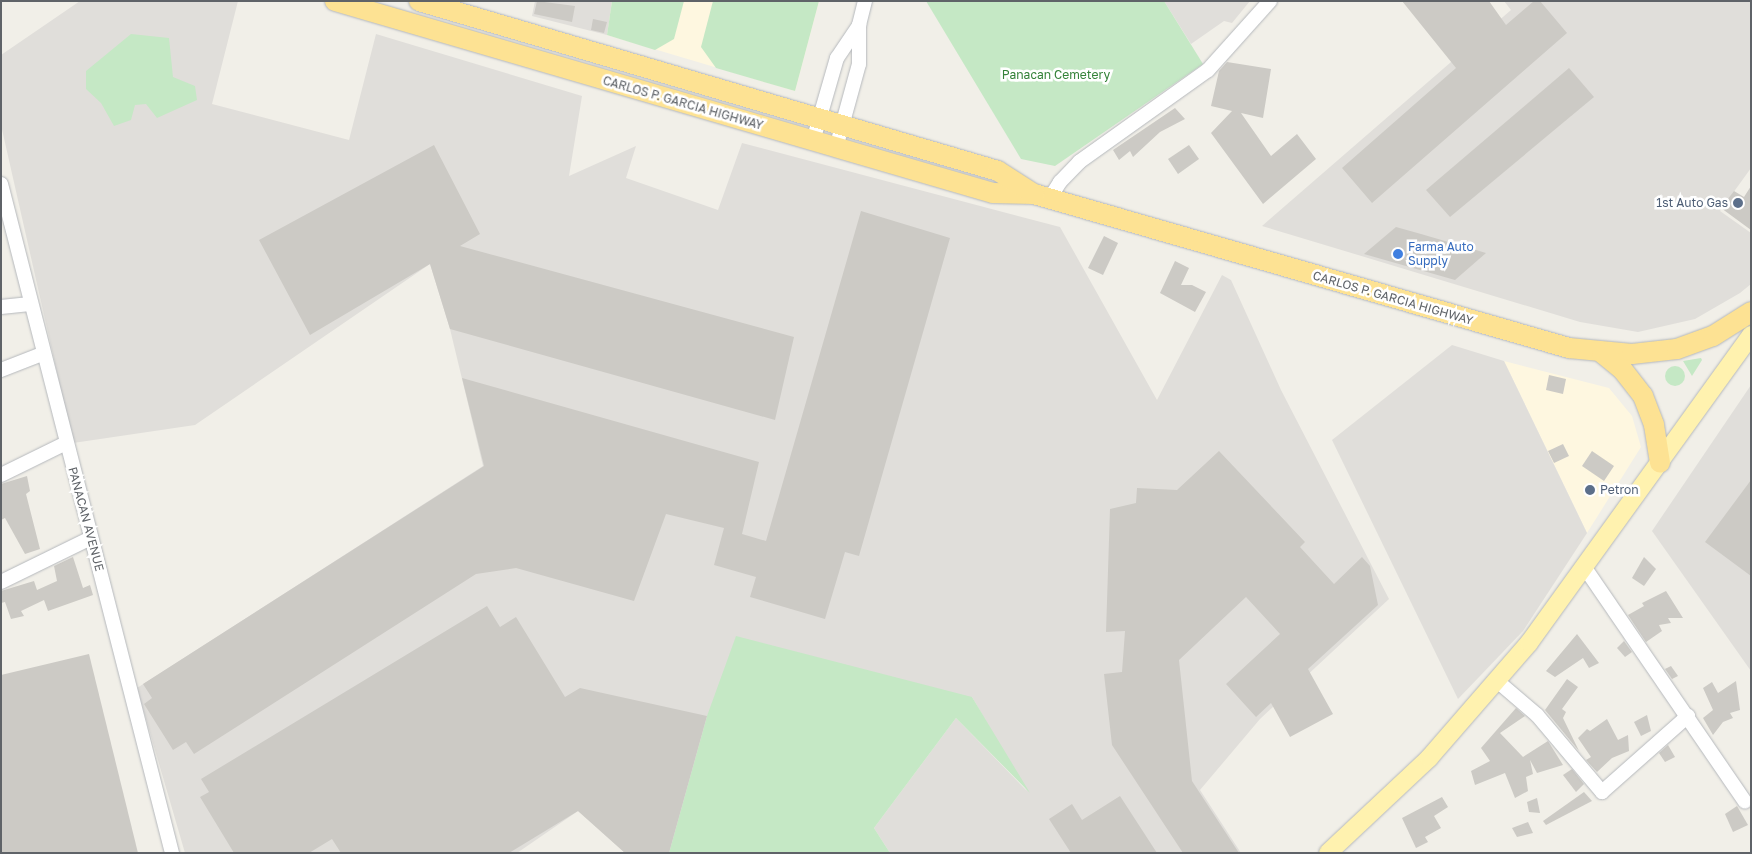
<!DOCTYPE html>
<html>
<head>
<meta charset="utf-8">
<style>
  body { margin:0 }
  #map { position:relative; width:1752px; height:854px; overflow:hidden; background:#f1efe8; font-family:"Golos Text",sans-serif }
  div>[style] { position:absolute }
  .commercial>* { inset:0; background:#fef7e0 }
  .industrial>* { inset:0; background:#e0deda }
  .green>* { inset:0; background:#c5e8c5 }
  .round { border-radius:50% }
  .building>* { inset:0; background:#cccac5 }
  .roads { filter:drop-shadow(0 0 1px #b5b8bc) drop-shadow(0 0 1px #b5b8bc) }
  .minor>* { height:14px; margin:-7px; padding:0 7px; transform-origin:7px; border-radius:7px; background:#fff }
  .major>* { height:18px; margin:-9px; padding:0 9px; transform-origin:9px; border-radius:9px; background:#fff2af }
  .highway>* { height:20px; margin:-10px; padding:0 10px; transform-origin:10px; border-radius:10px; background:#fde293 }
  .dots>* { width:14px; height:14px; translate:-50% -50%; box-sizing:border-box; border:2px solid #fff; border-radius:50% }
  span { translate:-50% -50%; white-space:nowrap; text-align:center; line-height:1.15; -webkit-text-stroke:5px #fff; paint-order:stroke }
  .park-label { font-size:12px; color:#348238 }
  .street-label { font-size:12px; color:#5f6368 }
  .service-label { font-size:12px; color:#4e5e75 }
  .right { translate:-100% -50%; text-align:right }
  .left { translate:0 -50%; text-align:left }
  .shop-label { font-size:12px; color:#366cbe }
  .frame { position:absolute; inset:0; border:2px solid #5f6368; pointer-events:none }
</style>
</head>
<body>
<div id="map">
  <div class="commercial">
    <div style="clip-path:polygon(612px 1px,819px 1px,795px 91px,607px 35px)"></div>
    <div style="clip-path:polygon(1504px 361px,1609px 388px,1632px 416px,1641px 447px,1587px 533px)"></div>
  </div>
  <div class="industrial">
    <div style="clip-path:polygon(80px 1px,238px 1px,212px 104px,349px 140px,376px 34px,582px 96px,569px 176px,636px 146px,626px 178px,718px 210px,742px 143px,1060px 227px,1157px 400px,1222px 275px,1231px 280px,1281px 390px,1389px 599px,1260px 719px,1200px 790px,1241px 853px,890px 853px,874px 828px,956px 718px,1027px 791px,972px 697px,707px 716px,669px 853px,625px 853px,578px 811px,517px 853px,185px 853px,137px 688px,483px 466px,450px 329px,430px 264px,195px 425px,73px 443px,1px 125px,1px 55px)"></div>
    <div style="clip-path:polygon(535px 1px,612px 1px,607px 35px,532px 16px)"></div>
    <div style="clip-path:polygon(1164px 1px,1250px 1px,1232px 23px,1224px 21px,1191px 44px)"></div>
    <div style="clip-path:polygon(1504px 1px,1751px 1px,1751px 168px,1720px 211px,1751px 233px,1751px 284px,1740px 293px,1695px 319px,1638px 332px,1580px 322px,1262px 226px,1511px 10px)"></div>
    <div style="clip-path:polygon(1452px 345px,1504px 361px,1587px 533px,1523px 631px,1458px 699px,1332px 440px)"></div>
    <div style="clip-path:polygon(1751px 385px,1751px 671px,1652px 531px)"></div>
  </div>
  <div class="green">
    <div style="clip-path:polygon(612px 1px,684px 1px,674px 39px,655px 50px,607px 35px)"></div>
    <div style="clip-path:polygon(713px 1px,819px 1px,795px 91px,716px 68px,701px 47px)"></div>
    <div style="clip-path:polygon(926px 1px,1164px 1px,1203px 64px,1055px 166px,1021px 159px)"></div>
    <div style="clip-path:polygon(131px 34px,169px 38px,173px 77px,195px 86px,197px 100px,157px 118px,146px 104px,135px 105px,131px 120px,114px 126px,101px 103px,86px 89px,86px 71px)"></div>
    <div style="clip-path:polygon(1701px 358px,1702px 360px,1692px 376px,1683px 361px)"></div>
    <div class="round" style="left:1665px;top:366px;width:20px;height:20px"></div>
    <div style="clip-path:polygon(736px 636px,972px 697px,1030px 793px,956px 718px,874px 828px,890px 853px,669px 853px,707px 716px)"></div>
  </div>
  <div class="building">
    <div style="clip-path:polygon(537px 1px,575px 6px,572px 22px,534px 14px)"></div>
    <div style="clip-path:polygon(1402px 1px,1489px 1px,1506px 25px,1534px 1px,1540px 1px,1567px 33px,1372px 203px,1342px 168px,1456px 68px)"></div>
    <div style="clip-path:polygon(593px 19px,607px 22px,604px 33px,591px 30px)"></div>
    <div style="clip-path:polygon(1227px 62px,1271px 69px,1263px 118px,1241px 113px,1271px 156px,1297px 134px,1316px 159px,1263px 204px,1211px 133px,1232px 111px,1211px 106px,1219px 71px)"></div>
    <div style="clip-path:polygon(1569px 68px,1594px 97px,1450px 217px,1426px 190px)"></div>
    <div style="clip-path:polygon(1175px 108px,1185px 119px,1160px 132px,1133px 157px,1130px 151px,1119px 160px,1113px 150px)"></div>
    <div style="clip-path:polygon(434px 145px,480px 234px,460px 246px,794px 337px,775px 420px,450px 329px,430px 264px,310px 335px,259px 240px)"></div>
    <div style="clip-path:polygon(1189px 145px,1199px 159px,1178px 174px,1168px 159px)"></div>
    <div style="clip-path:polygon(1751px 186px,1751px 230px,1721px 208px,1734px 191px,1744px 197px)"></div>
    <div style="clip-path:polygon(861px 211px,950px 238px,859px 556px,845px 552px,825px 619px,750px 597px,756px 577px,714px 565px,724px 528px,666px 514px,634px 601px,516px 568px,476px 574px,194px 754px,186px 742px,173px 750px,144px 704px,152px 698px,143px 684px,484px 466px,462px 378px,759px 462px,742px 534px,766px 541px)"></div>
    <div style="clip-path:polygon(1396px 227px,1421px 234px,1486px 253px,1455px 280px,1364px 254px)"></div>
    <div style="clip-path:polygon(1104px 236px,1118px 243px,1103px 275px,1088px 268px)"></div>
    <div style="clip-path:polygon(1175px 261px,1189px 268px,1181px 285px,1192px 285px,1206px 292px,1195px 312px,1160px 293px)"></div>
    <div style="clip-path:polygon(1549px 375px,1566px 379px,1563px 394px,1546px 390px)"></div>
    <div style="clip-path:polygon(1563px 444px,1569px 456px,1554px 463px,1548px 451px)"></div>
    <div style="clip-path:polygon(1219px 451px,1305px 542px,1300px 547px,1334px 584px,1362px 557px,1370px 566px,1378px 605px,1308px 669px,1333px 714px,1290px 737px,1271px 703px,1256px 717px,1226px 684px,1280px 634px,1246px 597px,1179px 660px,1192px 781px,1239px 853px,1183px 853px,1112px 745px,1104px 674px,1122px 672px,1125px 631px,1106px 632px,1110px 509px,1136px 503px,1137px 488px,1177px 490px)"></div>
    <div style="clip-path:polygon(1592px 451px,1614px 466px,1604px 481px,1582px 466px)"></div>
    <div style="clip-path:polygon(27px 476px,30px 491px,26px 494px,40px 549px,25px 554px,5px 518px,1px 520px,1px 484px)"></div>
    <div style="clip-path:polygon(1751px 480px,1751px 576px,1705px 542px)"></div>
    <div style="clip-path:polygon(73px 557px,83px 588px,90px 585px,93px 595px,48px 611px,44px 600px,21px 611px,24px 616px,11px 619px,5px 602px,1px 603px,1px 591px,34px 581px,37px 590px,57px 581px,54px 566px)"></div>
    <div style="clip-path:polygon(1644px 557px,1656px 569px,1644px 586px,1632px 578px)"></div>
    <div style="clip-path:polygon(1666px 591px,1683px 618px,1668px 618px,1671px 623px,1659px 625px,1662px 631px,1646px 642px,1628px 615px,1644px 606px,1642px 603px)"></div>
    <div style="clip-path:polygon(487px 606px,500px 627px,516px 617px,565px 697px,580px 688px,707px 716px,669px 853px,625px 853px,578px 811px,509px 853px,341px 853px,332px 839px,309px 853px,234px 853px,200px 797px,209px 792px,201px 779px)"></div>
    <div style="clip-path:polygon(1577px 634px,1599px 663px,1589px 668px,1583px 658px,1555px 677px,1546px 671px)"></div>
    <div style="clip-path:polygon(1624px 641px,1632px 652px,1625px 657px,1617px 648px)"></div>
    <div style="clip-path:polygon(89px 654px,138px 853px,1px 853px,1px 675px)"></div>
    <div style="clip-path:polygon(1671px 666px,1678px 676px,1672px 679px,1665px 669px)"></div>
    <div style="clip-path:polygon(1567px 679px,1578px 687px,1562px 709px,1566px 712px,1563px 718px,1579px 751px,1545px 710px)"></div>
    <div style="clip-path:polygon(1736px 681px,1740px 710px,1730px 713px,1733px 718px,1723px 722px,1713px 735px,1703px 718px,1713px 710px,1703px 688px,1712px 682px,1718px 693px)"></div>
    <div style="clip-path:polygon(1516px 708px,1525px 716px,1500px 733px,1523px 757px,1548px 741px,1563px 765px,1537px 773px,1530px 760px,1533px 774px,1526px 777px,1528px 791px,1515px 798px,1505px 773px,1475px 785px,1471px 771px,1490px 761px,1481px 748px)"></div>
    <div style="clip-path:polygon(1647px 715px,1651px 731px,1641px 736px,1634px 722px)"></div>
    <div style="clip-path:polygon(1607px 719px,1618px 740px,1628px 735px,1629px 751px,1612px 758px,1597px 772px,1586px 760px,1591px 757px,1578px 738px,1587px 729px,1590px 731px)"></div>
    <div style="clip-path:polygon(1668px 745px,1675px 757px,1665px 762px,1659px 753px)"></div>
    <div style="clip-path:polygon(1572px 769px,1584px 784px,1576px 792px,1563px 775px)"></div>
    <div style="clip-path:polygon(1584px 792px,1592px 801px,1546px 825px,1543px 821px)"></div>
    <div style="clip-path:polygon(1120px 796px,1157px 853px,1071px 853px,1049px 819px,1072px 804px,1082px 820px)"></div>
    <div style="clip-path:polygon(1442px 797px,1448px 807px,1434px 816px,1441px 828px,1425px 837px,1428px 842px,1416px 848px,1402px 818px)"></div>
    <div style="clip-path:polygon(1537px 798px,1540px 813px,1529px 812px,1527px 802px)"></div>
    <div style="clip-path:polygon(1737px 806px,1748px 825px,1733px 832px,1725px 814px)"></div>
    <div style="clip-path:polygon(1528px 822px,1533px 833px,1517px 837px,1512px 828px)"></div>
  </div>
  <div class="roads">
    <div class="minor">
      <div style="left:813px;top:141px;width:86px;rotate:-73.9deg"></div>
      <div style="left:837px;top:58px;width:40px;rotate:-56deg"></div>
      <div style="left:836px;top:148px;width:87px;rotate:-74.7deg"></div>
      <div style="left:859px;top:64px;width:39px;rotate:-90deg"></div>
      <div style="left:859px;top:25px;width:25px;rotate:-76deg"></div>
      <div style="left:1px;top:184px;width:691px;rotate:75.66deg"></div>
      <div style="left:1050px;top:198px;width:19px;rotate:-58deg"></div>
      <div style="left:1060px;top:182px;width:28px;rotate:-46deg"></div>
      <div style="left:1079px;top:162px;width:158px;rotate:-35.5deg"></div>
      <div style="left:1208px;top:70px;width:93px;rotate:-48.1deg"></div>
      <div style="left:1px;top:307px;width:29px;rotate:-6deg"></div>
      <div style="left:1px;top:370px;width:44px;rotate:-21.3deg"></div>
      <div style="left:1px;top:475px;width:72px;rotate:-26.2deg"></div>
      <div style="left:1585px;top:568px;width:283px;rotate:55.6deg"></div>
      <div style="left:1px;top:582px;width:100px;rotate:-26.1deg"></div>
      <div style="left:1496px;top:680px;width:54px;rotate:40.5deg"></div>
      <div style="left:1537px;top:715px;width:101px;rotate:49.8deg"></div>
      <div style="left:1602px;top:792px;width:115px;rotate:-41.5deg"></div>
    </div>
    <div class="major">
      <div style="left:1328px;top:853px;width:139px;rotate:-43.2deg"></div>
      <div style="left:1429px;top:758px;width:152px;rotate:-49deg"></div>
      <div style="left:1529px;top:643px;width:380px;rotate:-54.2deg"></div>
    </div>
    <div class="highway">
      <div style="left:335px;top:1px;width:685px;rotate:16.27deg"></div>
      <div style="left:993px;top:193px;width:41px;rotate:1.4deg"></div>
      <div style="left:1034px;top:194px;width:557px;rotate:16.06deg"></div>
      <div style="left:1569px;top:348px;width:63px;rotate:5.4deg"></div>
      <div style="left:1632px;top:354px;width:45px;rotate:-6.3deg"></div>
      <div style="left:1677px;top:349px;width:38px;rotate:-20deg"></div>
      <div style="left:1713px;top:336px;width:45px;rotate:-32.3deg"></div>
      <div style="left:419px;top:1px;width:603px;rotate:16.36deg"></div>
      <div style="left:998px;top:171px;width:43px;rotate:32.6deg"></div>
      <div style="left:1602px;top:353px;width:26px;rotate:39deg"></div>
      <div style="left:1622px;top:369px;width:34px;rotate:52deg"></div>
      <div style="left:1643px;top:396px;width:31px;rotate:69deg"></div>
      <div style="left:1654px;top:425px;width:38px;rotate:81deg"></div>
    </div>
  </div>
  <div class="dots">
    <div style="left:1738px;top:203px;background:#5c6f8a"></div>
    <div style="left:1398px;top:254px;background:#3f7fe0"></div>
    <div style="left:1590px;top:490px;background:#5c6f8a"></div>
  </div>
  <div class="park-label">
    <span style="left:1056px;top:75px">Panacan Cemetery</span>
  </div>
  <div class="street-label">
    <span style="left:683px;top:103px;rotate:16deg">CARLOS P. GARCIA HIGHWAY</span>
    <span style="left:1393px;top:298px;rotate:16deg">CARLOS P. GARCIA HIGHWAY</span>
    <span style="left:86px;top:519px;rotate:75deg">PANACAN AVENUE</span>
  </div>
  <div class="service-label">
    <span class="right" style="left:1728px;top:203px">1st Auto Gas</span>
    <span class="left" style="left:1600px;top:490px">Petron</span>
  </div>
  <div class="shop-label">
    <span class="left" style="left:1408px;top:254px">Farma Auto<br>Supply</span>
  </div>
  <div class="frame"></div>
</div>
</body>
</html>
